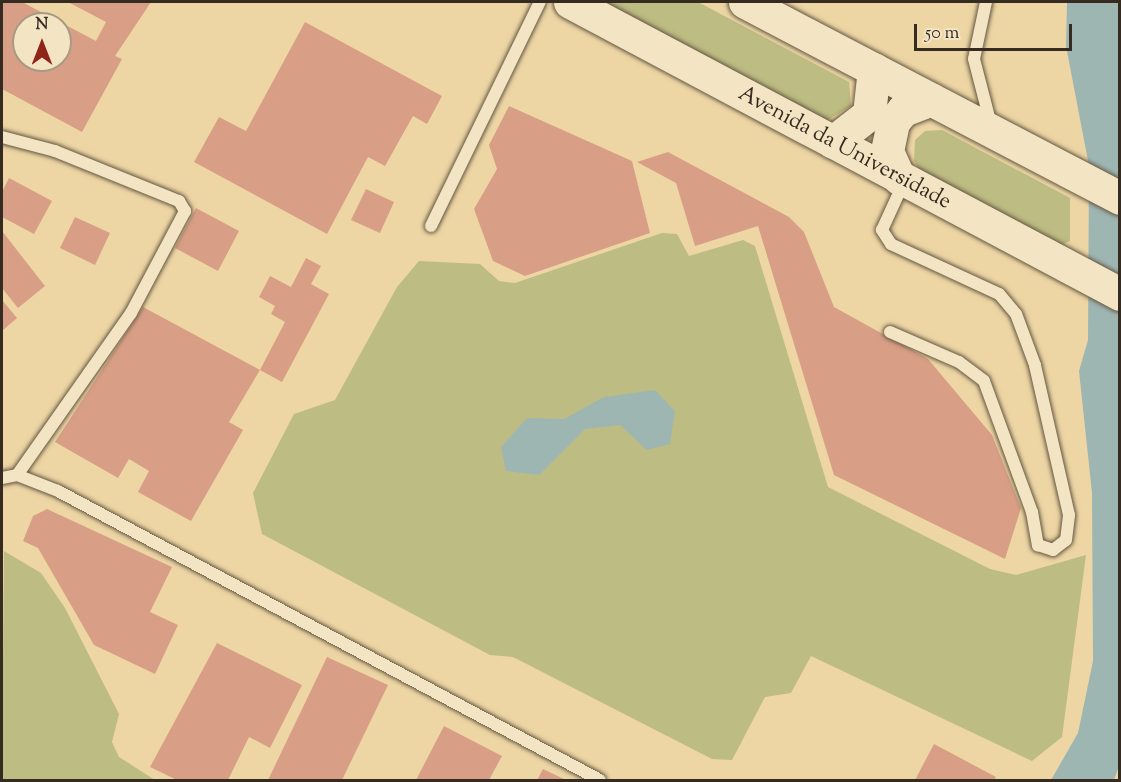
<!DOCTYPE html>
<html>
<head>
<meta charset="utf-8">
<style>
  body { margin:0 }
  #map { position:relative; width:1121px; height:782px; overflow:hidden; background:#edd6a4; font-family:"Sorts Mill Goudy",serif }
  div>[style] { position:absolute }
  .green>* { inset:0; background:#bdbc82 }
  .water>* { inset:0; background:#9eb6b2 }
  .building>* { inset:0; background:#d99f86 }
  .roads { filter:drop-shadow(0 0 2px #645642) drop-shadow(0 0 2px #645642) }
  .service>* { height:12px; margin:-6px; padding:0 6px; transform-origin:6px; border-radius:6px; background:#f3e4c4 }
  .secondary>* { height:33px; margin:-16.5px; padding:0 16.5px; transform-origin:16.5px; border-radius:16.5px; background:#f3e4c4 }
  span { translate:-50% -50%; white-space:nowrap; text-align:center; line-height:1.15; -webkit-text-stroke:6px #f3e4c4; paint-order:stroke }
  .street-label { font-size:22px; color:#362b21 }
  .frame { position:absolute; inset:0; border:3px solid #362b21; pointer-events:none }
  .north { position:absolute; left:12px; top:12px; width:60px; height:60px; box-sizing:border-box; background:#f3e4c4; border:2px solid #a79a83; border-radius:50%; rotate:0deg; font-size:16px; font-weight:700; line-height:24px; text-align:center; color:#362b21 }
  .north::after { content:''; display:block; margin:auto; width:21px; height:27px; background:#8f2418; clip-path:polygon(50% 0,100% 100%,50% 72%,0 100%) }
  .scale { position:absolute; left:914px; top:24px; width:158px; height:27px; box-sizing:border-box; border:3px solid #362b21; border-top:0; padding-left:8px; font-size:18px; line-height:21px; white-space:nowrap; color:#362b21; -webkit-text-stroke:4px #f3e4c4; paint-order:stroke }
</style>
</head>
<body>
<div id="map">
  <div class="green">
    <div style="clip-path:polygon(599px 2px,698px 2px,849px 82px,851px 106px,826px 121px)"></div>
    <div style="clip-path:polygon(942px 130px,1070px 198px,1070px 241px,1061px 245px,921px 172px,914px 161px,915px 140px,925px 131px)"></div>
    <div style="clip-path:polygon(662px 233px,677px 234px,689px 256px,743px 240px,755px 246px,828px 487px,990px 569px,1016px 575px,1086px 555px,1062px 737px,1032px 761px,811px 656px,791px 693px,765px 697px,732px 760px,712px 759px,513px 657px,490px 655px,262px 534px,253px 493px,294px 414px,335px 400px,397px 287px,419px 261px,480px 264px,499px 281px,515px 283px)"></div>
    <div style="clip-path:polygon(4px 551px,41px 573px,65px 608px,119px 714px,112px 742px,119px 757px,155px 780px,2px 780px)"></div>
  </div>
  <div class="water">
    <div style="clip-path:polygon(1067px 2px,1119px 2px,1119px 766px,1114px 780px,1051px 780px,1078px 733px,1093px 661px,1092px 493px,1079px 371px,1088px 340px,1089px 166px,1066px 46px)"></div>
    <div style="clip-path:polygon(655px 390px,675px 411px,670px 444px,647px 450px,620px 425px,585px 429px,539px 475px,506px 471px,501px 447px,527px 418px,564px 419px,604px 397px)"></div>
  </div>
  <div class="building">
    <div style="clip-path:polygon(evenodd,2px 2px,22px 2px,96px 41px,106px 22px,68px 2px,151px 2px,115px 56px,122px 59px,82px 132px,2px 89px,2px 2px,24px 24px,60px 24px,60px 60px,24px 60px,24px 24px)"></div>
    <div style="clip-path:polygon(305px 22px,442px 96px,427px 124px,413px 116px,385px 166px,368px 157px,327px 234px,194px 162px,219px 117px,246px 131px)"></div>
    <div style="clip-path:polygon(509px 106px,632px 161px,650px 233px,525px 276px,493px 261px,474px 209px,497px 169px,489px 145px)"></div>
    <div style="clip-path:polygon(668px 152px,789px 217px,804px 232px,834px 307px,928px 359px,992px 435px,1021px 508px,1005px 559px,834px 475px,758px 226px,695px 246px,676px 183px,637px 162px)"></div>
    <div style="clip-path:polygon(9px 178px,52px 201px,34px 234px,2px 217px,2px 192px)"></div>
    <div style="clip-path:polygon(366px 189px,394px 202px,380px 233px,351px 220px)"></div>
    <div style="clip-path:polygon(196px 208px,239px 231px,218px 271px,175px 248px)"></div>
    <div style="clip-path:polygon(75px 217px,110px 233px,95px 265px,60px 248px)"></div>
    <div style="clip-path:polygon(2px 231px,45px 286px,18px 308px,2px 288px)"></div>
    <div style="clip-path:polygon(306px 258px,321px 266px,311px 284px,329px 294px,282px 382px,260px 370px,229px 422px,243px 430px,191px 521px,138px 492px,149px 471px,129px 459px,118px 478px,55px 442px,143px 307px,260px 370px,285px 322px,271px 314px,275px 306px,259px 297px,270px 276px,291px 287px)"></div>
    <div style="clip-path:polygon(2px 300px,17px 318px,2px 331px)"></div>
    <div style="clip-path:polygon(47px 509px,172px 567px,150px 612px,178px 625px,155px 674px,94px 645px,38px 548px,23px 541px,33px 516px)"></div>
    <div style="clip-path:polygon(217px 643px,302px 685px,270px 748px,249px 737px,228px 780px,177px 780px,150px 767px)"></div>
    <div style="clip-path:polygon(327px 657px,388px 685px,342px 780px,268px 780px)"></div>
    <div style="clip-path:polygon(444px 726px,502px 756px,489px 780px,416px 780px)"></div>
    <div style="clip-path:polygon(934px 744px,996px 777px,994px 780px,915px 780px)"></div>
    <div style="clip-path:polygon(543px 769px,566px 780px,537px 780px)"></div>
  </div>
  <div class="roads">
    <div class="service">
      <div style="left:986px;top:2px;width:58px;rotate:101.9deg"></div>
      <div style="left:974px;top:59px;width:64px;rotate:75.5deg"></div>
      <div style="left:2px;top:137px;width:55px;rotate:14.8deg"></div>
      <div style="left:55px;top:151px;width:134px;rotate:22deg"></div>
      <div style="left:179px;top:201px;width:12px;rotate:59deg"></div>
      <div style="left:185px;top:211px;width:115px;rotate:117.9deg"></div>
      <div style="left:131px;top:313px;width:198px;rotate:125.1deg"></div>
      <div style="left:431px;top:226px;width:249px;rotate:-64.1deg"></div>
      <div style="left:890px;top:332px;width:75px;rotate:23.5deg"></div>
      <div style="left:959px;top:362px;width:31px;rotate:37deg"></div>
      <div style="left:984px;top:381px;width:140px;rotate:69.9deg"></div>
      <div style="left:1032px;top:512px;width:34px;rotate:80deg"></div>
      <div style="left:1038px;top:545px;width:16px;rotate:18deg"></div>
      <div style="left:1053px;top:550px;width:16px;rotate:-38deg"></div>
      <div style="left:1066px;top:540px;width:25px;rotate:-83deg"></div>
      <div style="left:1069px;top:515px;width:154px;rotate:-102.8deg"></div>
      <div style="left:1035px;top:365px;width:54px;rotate:-110.4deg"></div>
      <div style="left:1016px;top:314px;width:26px;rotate:-130deg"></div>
      <div style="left:999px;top:294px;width:119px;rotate:-155.2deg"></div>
      <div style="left:891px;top:244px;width:17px;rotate:-123deg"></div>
      <div style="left:882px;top:230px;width:53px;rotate:-65.4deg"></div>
      <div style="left:2px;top:478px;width:15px;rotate:-11deg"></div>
      <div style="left:17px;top:475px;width:44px;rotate:21.3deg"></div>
      <div style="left:58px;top:491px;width:614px;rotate:28.07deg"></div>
    </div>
    <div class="secondary">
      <div style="left:570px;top:2px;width:623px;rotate:27.96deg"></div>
      <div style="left:745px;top:2px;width:423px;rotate:27.6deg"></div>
      <div style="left:833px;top:142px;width:46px;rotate:-37.9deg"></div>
      <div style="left:869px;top:114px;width:45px;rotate:-83.7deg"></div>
      <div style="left:899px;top:178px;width:30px;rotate:-114deg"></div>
      <div style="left:887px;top:151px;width:30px;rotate:-78deg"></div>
      <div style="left:893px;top:122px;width:16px;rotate:-50deg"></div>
      <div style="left:903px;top:110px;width:30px;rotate:-21deg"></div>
    </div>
  </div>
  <div class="street-label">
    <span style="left:844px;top:149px;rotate:28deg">Avenida da Universidade</span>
  </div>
  <div class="frame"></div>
  <div class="north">N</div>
  <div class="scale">50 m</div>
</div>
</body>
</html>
